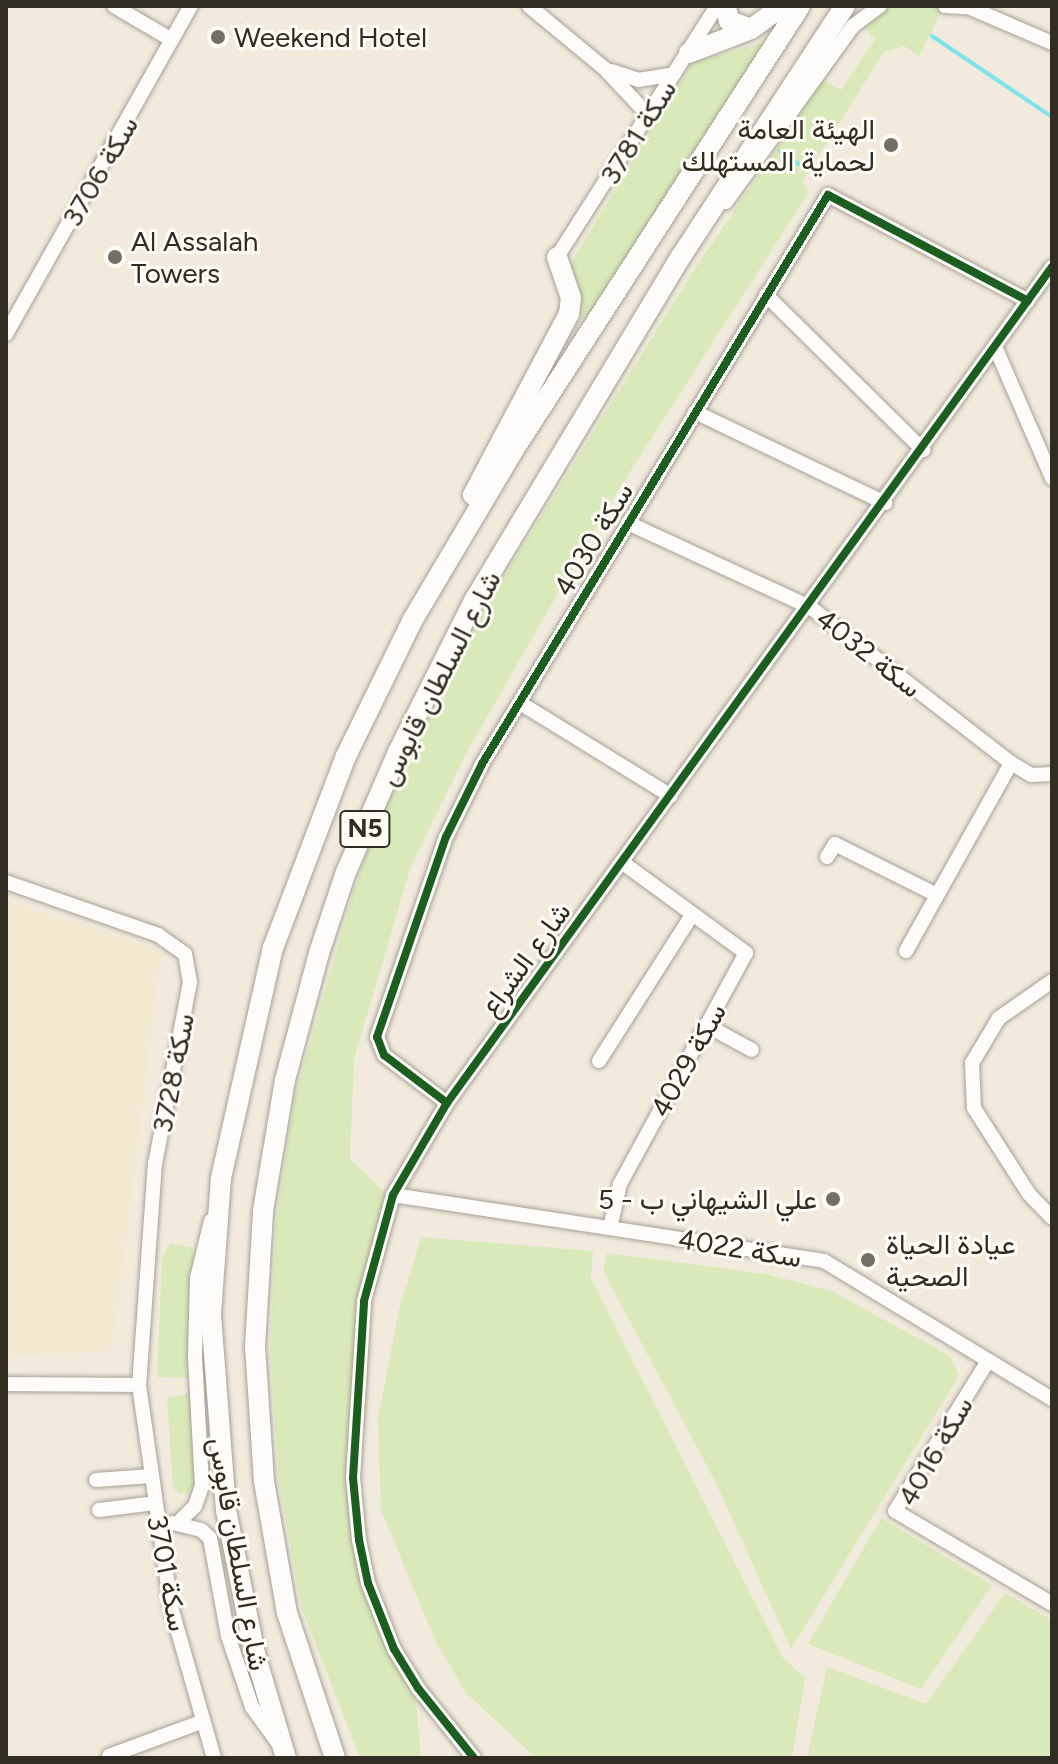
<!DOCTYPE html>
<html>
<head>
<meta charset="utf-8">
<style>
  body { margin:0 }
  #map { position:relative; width:1058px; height:1764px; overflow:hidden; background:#f1eadd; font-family:Figtree,Vazirmatn,sans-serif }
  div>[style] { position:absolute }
  .built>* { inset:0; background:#f3e8d0 }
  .green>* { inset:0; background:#dae9b9 }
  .stream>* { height:4px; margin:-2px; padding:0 2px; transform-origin:2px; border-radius:2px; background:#80e2ea }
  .roads { filter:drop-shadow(0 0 2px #a6a197) drop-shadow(0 0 2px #a6a197) }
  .minor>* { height:14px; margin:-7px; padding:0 7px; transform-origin:7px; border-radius:7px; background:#fdfcfa }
  .highway>* { height:20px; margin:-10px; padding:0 10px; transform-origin:10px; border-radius:10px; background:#fdfcfa }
  .cycleway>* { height:8px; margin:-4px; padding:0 4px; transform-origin:4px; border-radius:4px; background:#1b5e20 }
  .dots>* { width:22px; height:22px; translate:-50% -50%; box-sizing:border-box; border:4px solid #fefcf7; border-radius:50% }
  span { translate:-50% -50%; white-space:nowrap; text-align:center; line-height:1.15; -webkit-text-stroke:6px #fefcf7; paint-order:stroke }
  .shield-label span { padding:2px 6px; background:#fefcf7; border:2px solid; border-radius:6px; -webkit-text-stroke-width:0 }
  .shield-label { font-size:26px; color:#312d23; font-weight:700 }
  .poi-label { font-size:28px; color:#312d23 }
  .left { translate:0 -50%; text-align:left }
  .right { translate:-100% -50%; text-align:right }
  .street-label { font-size:28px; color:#312d23 }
  .frame { position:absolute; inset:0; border:8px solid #312d23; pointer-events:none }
</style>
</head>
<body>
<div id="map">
  <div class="built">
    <div style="clip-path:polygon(6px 900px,161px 951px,112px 1351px,6px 1357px)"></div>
  </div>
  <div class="green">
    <div style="clip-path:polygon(928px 6px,943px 9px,919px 56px,904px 46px,884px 52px,802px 182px,809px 192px,607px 508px,468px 750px,411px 866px,354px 1059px,350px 1159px,387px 1195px,359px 1300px,347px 1478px,354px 1540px,415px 1692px,421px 1758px,360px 1758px,302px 1609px,279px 1482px,270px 1348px,276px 1222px,295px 1095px,351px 900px,374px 832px,470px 631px,692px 273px,823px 80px,841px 90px,875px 39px,862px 26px,886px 7px)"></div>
    <div style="clip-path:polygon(765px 42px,584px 324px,571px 263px,692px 63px)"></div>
    <div style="clip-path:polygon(421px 1237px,593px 1251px,591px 1278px,783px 1658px,805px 1678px,792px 1758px,536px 1758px,466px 1693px,435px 1640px,381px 1510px,378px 1419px,399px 1310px)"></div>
    <div style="clip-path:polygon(170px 1243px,193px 1248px,190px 1378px,157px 1377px,162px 1258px)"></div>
    <div style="clip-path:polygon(607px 1253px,766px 1274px,832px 1291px,950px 1356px,959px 1376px,791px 1649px,716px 1483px,603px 1271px)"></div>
    <div style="clip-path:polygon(192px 1393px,196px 1480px,189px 1493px,179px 1494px,173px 1488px,167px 1398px)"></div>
    <div style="clip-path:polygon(881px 1518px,992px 1585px,921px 1689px,808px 1644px)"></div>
    <div style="clip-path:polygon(1005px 1593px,1052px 1620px,1052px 1758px,807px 1758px,827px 1667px,926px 1704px)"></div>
  </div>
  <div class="stream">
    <div style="left:932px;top:36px;width:145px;rotate:34deg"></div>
    <div style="left:780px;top:151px;width:22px;rotate:36deg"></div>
    <div style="left:798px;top:164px;width:12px;rotate:-5deg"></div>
  </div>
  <div class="roads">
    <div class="minor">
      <div style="left:114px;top:6px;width:67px;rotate:30.4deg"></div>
      <div style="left:529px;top:6px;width:97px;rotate:39.6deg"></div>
      <div style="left:604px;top:68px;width:66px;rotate:46.8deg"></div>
      <div style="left:945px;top:6px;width:22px;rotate:3deg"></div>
      <div style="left:966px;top:6px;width:94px;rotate:23.3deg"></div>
      <div style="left:611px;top:71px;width:28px;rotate:18deg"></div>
      <div style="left:638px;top:80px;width:36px;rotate:-9deg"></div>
      <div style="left:726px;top:202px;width:217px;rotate:-54.2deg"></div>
      <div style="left:853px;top:26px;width:34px;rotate:-37deg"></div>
      <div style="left:557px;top:257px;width:298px;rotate:-57.5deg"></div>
      <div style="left:766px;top:295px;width:221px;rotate:44.6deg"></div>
      <div style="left:6px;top:334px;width:377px;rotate:-60.6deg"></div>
      <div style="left:996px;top:349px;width:141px;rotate:66.5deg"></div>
      <div style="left:695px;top:412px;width:211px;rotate:25.6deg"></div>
      <div style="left:628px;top:523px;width:200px;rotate:24.8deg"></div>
      <div style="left:810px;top:607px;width:254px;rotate:37.8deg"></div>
      <div style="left:1011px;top:763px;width:23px;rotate:31deg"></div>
      <div style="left:1031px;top:775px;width:21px;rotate:-3deg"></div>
      <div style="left:520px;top:703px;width:177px;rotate:31.6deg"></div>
      <div style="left:827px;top:857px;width:15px;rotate:-58deg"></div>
      <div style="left:835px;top:844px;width:114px;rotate:26.6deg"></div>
      <div style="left:6px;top:882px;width:161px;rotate:19.2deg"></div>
      <div style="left:158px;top:935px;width:33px;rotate:35deg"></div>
      <div style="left:185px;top:954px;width:28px;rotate:80deg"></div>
      <div style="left:190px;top:982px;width:184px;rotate:100.9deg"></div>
      <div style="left:155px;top:1163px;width:223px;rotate:94.1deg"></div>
      <div style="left:139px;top:1385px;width:224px;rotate:81.8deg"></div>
      <div style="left:171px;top:1607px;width:157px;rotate:74.1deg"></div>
      <div style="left:906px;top:951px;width:215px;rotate:-60.8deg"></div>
      <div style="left:1052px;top:981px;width:65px;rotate:145.1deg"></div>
      <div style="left:999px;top:1018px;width:52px;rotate:121deg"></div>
      <div style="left:972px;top:1063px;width:45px;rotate:87.5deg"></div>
      <div style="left:974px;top:1108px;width:102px;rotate:57.4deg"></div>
      <div style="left:1029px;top:1194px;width:33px;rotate:46deg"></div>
      <div style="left:706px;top:1025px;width:52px;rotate:28.5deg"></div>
      <div style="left:599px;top:1061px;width:173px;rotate:-57.5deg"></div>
      <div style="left:447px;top:1103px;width:79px;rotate:-142.7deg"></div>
      <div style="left:384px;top:1055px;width:19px;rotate:-111deg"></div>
      <div style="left:377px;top:1037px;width:212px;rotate:-71deg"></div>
      <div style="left:446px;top:837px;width:81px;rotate:-63.7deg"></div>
      <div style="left:482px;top:764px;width:666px;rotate:-58.7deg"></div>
      <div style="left:828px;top:195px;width:226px;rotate:27.9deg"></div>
      <div style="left:393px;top:1195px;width:436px;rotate:8.7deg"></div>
      <div style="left:824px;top:1261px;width:267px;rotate:31.2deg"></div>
      <div style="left:610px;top:1228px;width:45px;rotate:-77.2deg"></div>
      <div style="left:620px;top:1184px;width:263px;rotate:-61.4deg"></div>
      <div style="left:746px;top:953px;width:152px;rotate:-143.8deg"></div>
      <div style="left:988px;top:1361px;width:176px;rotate:121.8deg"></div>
      <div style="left:895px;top:1511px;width:182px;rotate:30.6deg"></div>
      <div style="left:6px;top:1384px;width:133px;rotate:0.4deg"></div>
      <div style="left:96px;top:1480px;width:55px;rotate:-4.2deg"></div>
      <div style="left:99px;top:1510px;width:56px;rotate:-7.1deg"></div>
      <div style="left:173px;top:1523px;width:29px;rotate:14deg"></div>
      <div style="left:201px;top:1530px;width:12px;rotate:42deg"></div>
      <div style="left:210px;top:1538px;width:100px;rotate:79.6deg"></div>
      <div style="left:228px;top:1636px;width:75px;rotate:71.3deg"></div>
      <div style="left:252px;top:1707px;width:44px;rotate:54.2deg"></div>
      <div style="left:178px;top:1523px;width:24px;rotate:-45deg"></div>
      <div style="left:195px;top:1506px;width:21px;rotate:-71deg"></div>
      <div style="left:202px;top:1486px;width:130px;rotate:-93.1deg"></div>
      <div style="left:195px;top:1356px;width:78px;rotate:-88.5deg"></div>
      <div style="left:197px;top:1278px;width:59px;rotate:-76.2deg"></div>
      <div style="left:109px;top:1756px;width:98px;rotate:-20.3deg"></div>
      <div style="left:474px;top:1758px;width:90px;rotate:-128.7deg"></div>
      <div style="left:418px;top:1688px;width:46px;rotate:-121.6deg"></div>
      <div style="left:394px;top:1649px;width:71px;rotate:-111.5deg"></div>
      <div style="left:368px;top:1583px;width:44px;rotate:-101.8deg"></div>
      <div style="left:359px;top:1540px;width:62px;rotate:-95.5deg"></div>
      <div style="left:353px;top:1478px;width:177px;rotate:-86.4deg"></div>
      <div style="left:364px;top:1301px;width:110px;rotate:-74.7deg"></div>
      <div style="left:393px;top:1195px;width:107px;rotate:-59.6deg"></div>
      <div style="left:447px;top:1103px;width:1032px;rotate:-54.11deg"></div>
    </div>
    <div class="highway">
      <div style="left:726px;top:6px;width:15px;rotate:79deg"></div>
      <div style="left:729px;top:21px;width:23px;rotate:20deg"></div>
      <div style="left:751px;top:29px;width:39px;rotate:-36deg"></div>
      <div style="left:689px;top:53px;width:66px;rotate:-21.2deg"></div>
      <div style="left:473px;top:495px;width:205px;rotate:-62.1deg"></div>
      <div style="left:569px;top:314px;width:16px;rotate:-83deg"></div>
      <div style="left:571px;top:298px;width:43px;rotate:-108.9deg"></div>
      <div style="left:286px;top:1758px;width:109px;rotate:-106.6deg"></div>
      <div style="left:255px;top:1654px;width:147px;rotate:-101.4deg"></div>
      <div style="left:226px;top:1510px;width:197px;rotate:-94.4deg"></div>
      <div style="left:211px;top:1314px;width:136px;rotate:-85.8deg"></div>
      <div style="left:221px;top:1178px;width:236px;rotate:-77.3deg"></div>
      <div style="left:273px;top:948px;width:205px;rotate:-69.2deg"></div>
      <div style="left:346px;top:756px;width:150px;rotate:-63.9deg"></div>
      <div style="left:412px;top:621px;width:194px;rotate:-59.3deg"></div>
      <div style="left:511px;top:454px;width:533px;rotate:-57.17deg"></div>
      <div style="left:335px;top:1758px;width:153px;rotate:-108.3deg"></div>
      <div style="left:287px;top:1613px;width:134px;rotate:-99.9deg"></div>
      <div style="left:264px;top:1481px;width:134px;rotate:-93.8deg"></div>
      <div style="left:255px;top:1347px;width:136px;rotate:-86.6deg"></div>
      <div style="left:263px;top:1211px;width:133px;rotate:-80.5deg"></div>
      <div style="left:285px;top:1080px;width:131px;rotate:-75deg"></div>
      <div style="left:319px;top:953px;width:85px;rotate:-71.6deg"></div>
      <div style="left:346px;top:872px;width:133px;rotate:-66.5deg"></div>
      <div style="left:399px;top:750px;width:169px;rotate:-63.3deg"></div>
      <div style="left:475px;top:599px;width:398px;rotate:-59deg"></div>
      <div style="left:680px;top:258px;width:301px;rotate:-56.8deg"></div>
    </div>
  </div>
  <div class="cycleway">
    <div style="left:447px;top:1103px;width:79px;rotate:-142.7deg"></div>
    <div style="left:384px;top:1055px;width:19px;rotate:-111deg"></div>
    <div style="left:377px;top:1037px;width:212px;rotate:-71deg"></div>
    <div style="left:446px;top:837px;width:81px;rotate:-63.7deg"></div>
    <div style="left:482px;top:764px;width:666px;rotate:-58.7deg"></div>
    <div style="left:828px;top:195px;width:226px;rotate:27.9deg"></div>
    <div style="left:474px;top:1758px;width:90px;rotate:-128.7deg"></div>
    <div style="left:418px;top:1688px;width:46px;rotate:-121.6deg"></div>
    <div style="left:394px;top:1649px;width:71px;rotate:-111.5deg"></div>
    <div style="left:368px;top:1583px;width:44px;rotate:-101.8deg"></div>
    <div style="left:359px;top:1540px;width:62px;rotate:-95.5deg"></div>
    <div style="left:353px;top:1478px;width:177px;rotate:-86.4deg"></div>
    <div style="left:364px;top:1301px;width:110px;rotate:-74.7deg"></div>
    <div style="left:393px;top:1195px;width:107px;rotate:-59.6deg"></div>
    <div style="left:447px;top:1103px;width:1032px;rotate:-54.11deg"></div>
  </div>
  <div class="dots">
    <div style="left:218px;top:37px;background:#746f64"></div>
    <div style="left:891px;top:145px;background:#746f64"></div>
    <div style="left:115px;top:257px;background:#746f64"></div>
    <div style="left:833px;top:1199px;background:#746f64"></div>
    <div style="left:868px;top:1260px;background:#746f64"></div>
  </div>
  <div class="shield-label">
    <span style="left:365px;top:829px">N5</span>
  </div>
  <div class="poi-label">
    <span class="left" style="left:234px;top:37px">Weekend Hotel</span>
    <span class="right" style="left:875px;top:145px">الهيئة العامة<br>لحماية المستهلك</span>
    <span class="left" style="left:131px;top:257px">Al Assalah<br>Towers</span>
    <span class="right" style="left:817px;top:1199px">علي الشيهاني ب - 5</span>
    <span class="left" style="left:886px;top:1260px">عيادة الحياة<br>الصحية</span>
  </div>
  <div class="street-label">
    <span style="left:638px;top:132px;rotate:-58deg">سكة 3781</span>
    <span style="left:100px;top:171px;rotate:-60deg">سكة 3706</span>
    <span style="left:593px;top:539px;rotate:-59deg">سكة 4030</span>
    <span style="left:869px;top:653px;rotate:38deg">سكة 4032</span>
    <span style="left:439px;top:678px;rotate:-63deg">شارع السلطان قابوس</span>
    <span style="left:525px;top:959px;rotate:-54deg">شارع الشراع</span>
    <span style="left:688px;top:1060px;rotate:-61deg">سكة 4029</span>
    <span style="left:173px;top:1073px;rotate:-79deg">سكة 3728</span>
    <span style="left:740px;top:1248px;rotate:9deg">سكة 4022</span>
    <span style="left:935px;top:1451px;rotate:-60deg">سكة 4016</span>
    <span style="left:239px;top:1554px;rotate:80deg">شارع السلطان قابوس</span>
    <span style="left:168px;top:1573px;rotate:79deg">سكة 3701</span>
  </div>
  <div class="frame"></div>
</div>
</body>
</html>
